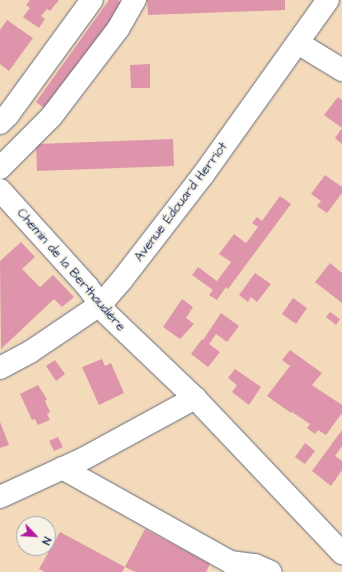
<!DOCTYPE html>
<html>
<head>
<meta charset="utf-8">
<style>
  body { margin:0 }
  #map { position:relative; width:342px; height:572px; overflow:hidden; background:#f2daba; font-family:"Architects Daughter",sans-serif }
  div>[style] { position:absolute }
  .building>* { inset:0; background:#de95ac }
  .roads { filter:drop-shadow(0 0 1px #666b7e) drop-shadow(0 0 1px #666b7e) }
  .minor>* { height:22px; margin:-11px; padding:0 11px; transform-origin:11px; border-radius:11px; background:#fff }
  span { translate:-50% -50%; white-space:nowrap; text-align:center; line-height:1.15; -webkit-text-stroke:3.5px #f7f3e8; paint-order:stroke }
  .street-label { font-size:13px; color:#1b2f5e }
  .north { position:absolute; left:16px; top:516px; width:40px; height:40px; box-sizing:border-box; background:#f7f3e8; border:1px solid #9fa5b1; border-radius:50%; rotate:115deg; font-size:11px; font-weight:700; line-height:16px; text-align:center; color:#1b2f5e }
  .north::after { content:''; display:block; margin:auto; width:14px; height:18px; background:#b5179e; clip-path:polygon(50% 0,100% 100%,50% 72%,0 100%) }
</style>
</head>
<body>
<div id="map">
  <div class="building">
    <div style="clip-path:polygon(30px 0,59px 0,50px 11px,47px 9px,41px 16px,45px 19px,39px 28px,23px 17px,30px 8px,26px 5px)"></div>
    <div style="clip-path:polygon(109px 0,118px 0,124px 5px,47px 110px,36px 102px)"></div>
    <div style="clip-path:polygon(147px 0,285px 0,285px 10px,148px 15px)"></div>
    <div style="clip-path:polygon(7px 20px,33px 38px,9px 71px,0 64px,0 30px)"></div>
    <div style="clip-path:polygon(150px 64px,150px 88px,131px 88px,130px 65px)"></div>
    <div style="clip-path:polygon(338px 97px,342px 100px,342px 128px,324px 115px)"></div>
    <div style="clip-path:polygon(342px 128px,342px 144px,335px 138px)"></div>
    <div style="clip-path:polygon(173px 139px,174px 166px,37px 171px,36px 144px)"></div>
    <div style="clip-path:polygon(325px 175px,342px 187px,342px 193px,327px 213px,317px 206px,321px 201px,311px 194px)"></div>
    <div style="clip-path:polygon(280px 196px,291px 204px,228px 289px,226px 287px,217px 300px,209px 295px,213px 290px,192px 275px,198px 267px,217px 281px,231px 262px,219px 254px,234px 234px,246px 243px,258px 227px,252px 223px,257px 217px,262px 221px)"></div>
    <div style="clip-path:polygon(21px 242px,35px 257px,22px 269px,40px 287px,53px 275px,74px 297px,62px 307px,54px 299px,1px 349px,0 261px)"></div>
    <div style="clip-path:polygon(330px 263px,342px 273px,342px 303px,315px 282px)"></div>
    <div style="clip-path:polygon(255px 273px,271px 284px,257px 302px,251px 297px,248px 302px,239px 295px)"></div>
    <div style="clip-path:polygon(293px 298px,307px 308px,296px 324px,282px 314px)"></div>
    <div style="clip-path:polygon(182px 299px,193px 307px,186px 318px,194px 324px,180px 339px,163px 327px)"></div>
    <div style="clip-path:polygon(330px 312px,340px 319px,336px 325px,326px 317px)"></div>
    <div style="clip-path:polygon(221px 313px,239px 326px,227px 342px,216px 334px,209px 344px,220px 352px,208px 367px,191px 354px,202px 339px,203px 340px)"></div>
    <div style="clip-path:polygon(290px 350px,322px 373px,312px 385px,342px 405px,342px 413px,326px 435px,318px 430px,315px 434px,307px 428px,310px 424px,292px 412px,291px 413px,267px 396px,290px 366px,282px 360px)"></div>
    <div style="clip-path:polygon(102px 359px,105px 366px,111px 363px,124px 393px,99px 405px,82px 367px)"></div>
    <div style="clip-path:polygon(55px 360px,65px 374px,56px 381px,46px 366px)"></div>
    <div style="clip-path:polygon(235px 369px,261px 387px,249px 405px,232px 392px,237px 385px,228px 378px)"></div>
    <div style="clip-path:polygon(38px 385px,47px 399px,45px 401px,50px 412px,47px 414px,50px 420px,38px 425px,35px 419px,32px 420px,20px 394px)"></div>
    <div style="clip-path:polygon(0 422px,9px 445px,0 448px)"></div>
    <div style="clip-path:polygon(342px 430px,342px 446px,335px 456px,342px 461px,342px 470px,331px 486px,312px 471px)"></div>
    <div style="clip-path:polygon(58px 437px,63px 447px,54px 451px,49px 441px)"></div>
    <div style="clip-path:polygon(305px 443px,315px 451px,305px 464px,295px 457px)"></div>
    <div style="clip-path:polygon(145px 529px,210px 564px,206px 572px,135px 572px,125px 567px)"></div>
    <div style="clip-path:polygon(60px 532px,125px 567px,122px 572px,45px 572px,39px 569px)"></div>
  </div>
  <div class="roads">
    <div class="minor">
      <div style="left:298px;top:43px;width:52px;rotate:31.5deg"></div>
      <div style="left:0;top:123px;width:11px;rotate:-45deg"></div>
      <div style="left:8px;top:115px;width:142px;rotate:-53.9deg"></div>
      <div style="left:0;top:168px;width:72px;rotate:-45deg"></div>
      <div style="left:51px;top:117px;width:111px;rotate:-52.7deg"></div>
      <div style="left:118px;top:29px;width:34px;rotate:-60deg"></div>
      <div style="left:0;top:190px;width:130px;rotate:47.8deg"></div>
      <div style="left:87px;top:286px;width:34px;rotate:54deg"></div>
      <div style="left:107px;top:314px;width:122px;rotate:43.7deg"></div>
      <div style="left:195px;top:398px;width:214px;rotate:46.5deg"></div>
      <div style="left:0;top:368px;width:34px;rotate:-28deg"></div>
      <div style="left:30px;top:352px;width:86px;rotate:-34.1deg"></div>
      <div style="left:101px;top:304px;width:30px;rotate:-49deg"></div>
      <div style="left:121px;top:281px;width:134px;rotate:-52.3deg"></div>
      <div style="left:203px;top:175px;width:215px;rotate:-54.5deg"></div>
      <div style="left:62px;top:468px;width:193px;rotate:29.2deg"></div>
      <div style="left:230px;top:562px;width:25px;rotate:7deg"></div>
      <div style="left:255px;top:565px;width:17px;rotate:24deg"></div>
      <div style="left:0;top:497px;width:91px;rotate:-24.6deg"></div>
      <div style="left:83px;top:459px;width:128px;rotate:-28.6deg"></div>
    </div>
  </div>
  <div class="street-label">
    <span style="left:181px;top:202px;rotate:-53deg">Avenue Édouard Herriot</span>
    <span style="left:71px;top:270px;rotate:49deg">Chemin de la Berthaudière</span>
  </div>
  <div class="north">N</div>
</div>
</body>
</html>
